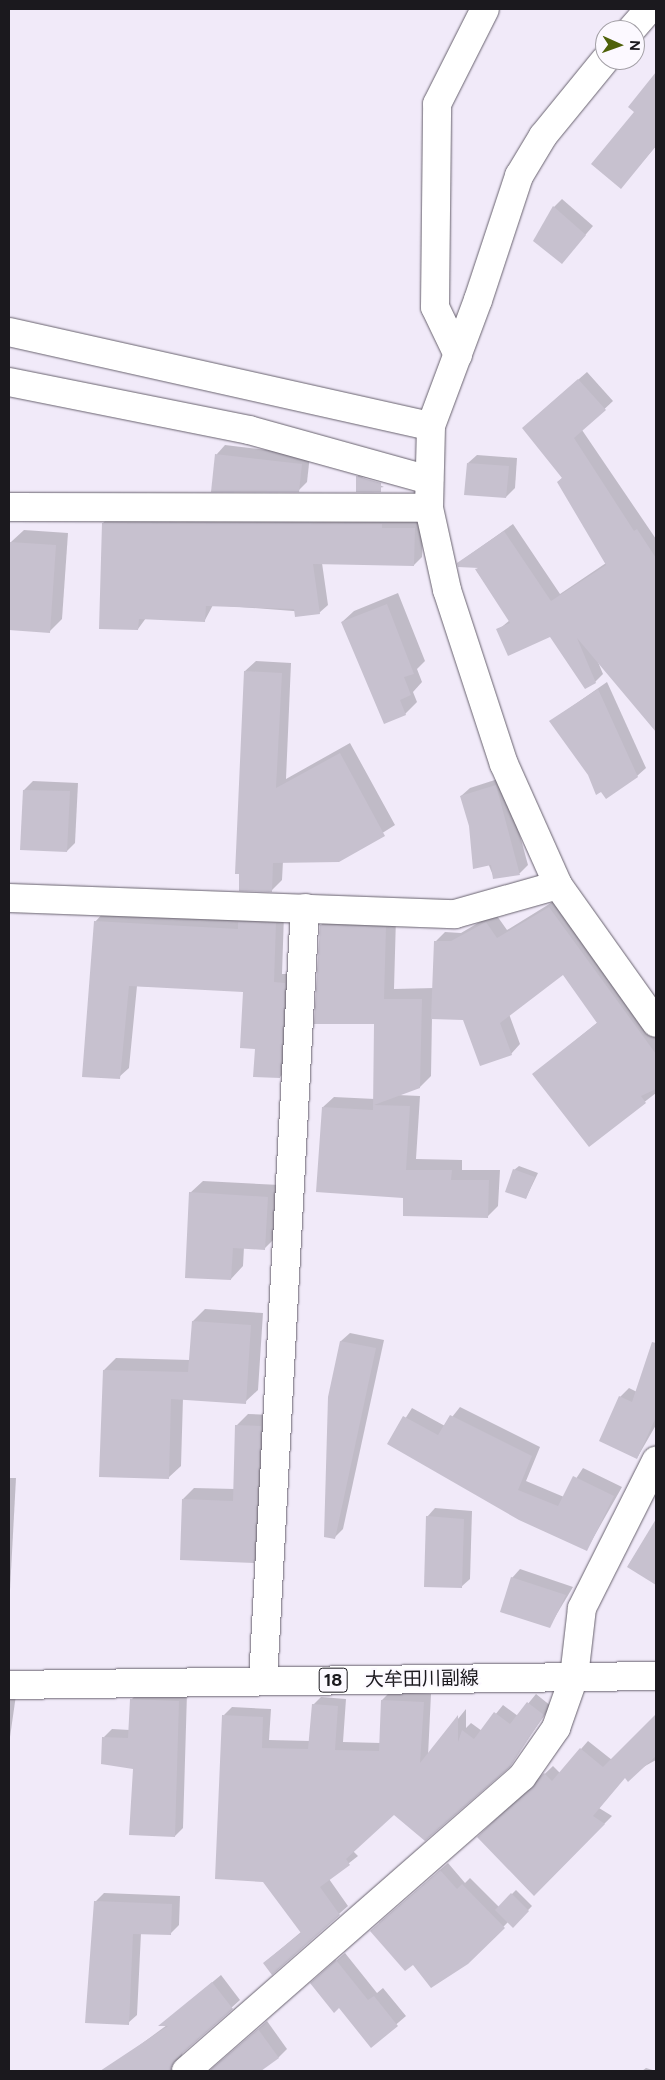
<!DOCTYPE html>
<html>
<head>
<meta charset="utf-8">
<style>
  body { margin:0 }
  #map { position:relative; width:665px; height:2080px; overflow:hidden; background:#f1eaf9; font-family:Figtree,"Noto Sans JP",sans-serif }
  div>[style] { position:absolute }
  .shadow>* { inset:0; background:#0003 }
  .building>* { inset:0; background:#c7c1cf }
  .roads { filter:drop-shadow(0 0 1px #68626e) drop-shadow(0 0 1px #68626e) }
  .street>* { height:28px; margin:-14px; padding:0 14px; transform-origin:14px; border-radius:14px; background:#fff }
  .secondary>* { height:28px; margin:-14px; padding:0 14px; transform-origin:14px; border-radius:14px; background:#fff }
  .primary>* { height:28px; margin:-14px; padding:0 14px; transform-origin:14px; border-radius:14px; background:#fff }
  span { translate:-50% -50%; white-space:nowrap; text-align:center; line-height:1.15; -webkit-text-stroke:4px #fcf9ff; paint-order:stroke }
  .shield-label span { padding:1px 4px; background:#fcf9ff; border:1px solid; border-radius:4px; -webkit-text-stroke-width:0 }
  .shield-label { font-size:18px; color:#1b191e; font-weight:700 }
  .street-label { font-size:19px; color:#1b191e }
  .frame { position:absolute; inset:0; border:10px solid #1b191e; pointer-events:none }
  .north { position:absolute; left:595px; top:20px; width:50px; height:50px; box-sizing:border-box; background:#fcf9ff; border:1px solid #a29fa5; border-radius:50%; rotate:92deg; font-size:14px; font-weight:700; line-height:20px; text-align:center; color:#1b191e }
  .north::after { content:''; display:block; margin:auto; width:18px; height:22px; background:#4f620a; clip-path:polygon(50% 0,100% 100%,50% 72%,0 100%) }
</style>
</head>
<body>
<div id="map">
  <div class="shadow">
    <div style="clip-path:polygon(656px 76px,656px 146px,621px 187px,636px 112px)"></div>
    <div style="clip-path:polygon(562px 199px,593px 226px,562px 262px,554px 207px)"></div>
    <div style="clip-path:polygon(587px 372px,613px 401px,582px 430px,656px 539px,656px 630px,645px 640px,656px 656px,656px 726px,598px 662px,603px 674px,595px 682px,550px 635px,498px 630px,510px 620px,476px 570px,479px 567px,458px 563px,513px 524px,560px 594px,606px 563px,558px 482px,563px 477px,532px 420px)"></div>
    <div style="clip-path:polygon(225px 445px,310px 455px,307px 482px,298px 491px,212px 491px,217px 454px)"></div>
    <div style="clip-path:polygon(477px 455px,517px 458px,515px 488px,506px 497px,468px 463px)"></div>
    <div style="clip-path:polygon(361px 473px,384px 479px,384px 482px,359px 476px,384px 487px,357px 491px,357px 477px)"></div>
    <div style="clip-path:polygon(111px 515px,423px 520px,422px 557px,414px 565px,322px 563px,328px 605px,319px 613px,213px 605px,205px 620px,146px 618px,138px 629px,103px 523px)"></div>
    <div style="clip-path:polygon(24px 530px,68px 533px,62px 619px,50px 631px,9px 629px,11px 542px)"></div>
    <div style="clip-path:polygon(398px 593px,425px 661px,417px 669px,422px 682px,413px 692px,417px 702px,405px 714px,342px 622px,354px 611px)"></div>
    <div style="clip-path:polygon(256px 661px,291px 663px,286px 779px,350px 743px,395px 825px,338px 861px,283px 861px,282px 880px,271px 891px,245px 671px)"></div>
    <div style="clip-path:polygon(607px 682px,646px 768px,637px 776px,589px 775px,551px 721px)"></div>
    <div style="clip-path:polygon(504px 777px,528px 865px,520px 873px,494px 878px,461px 796px,470px 788px)"></div>
    <div style="clip-path:polygon(33px 781px,78px 783px,75px 843px,67px 851px,24px 790px)"></div>
    <div style="clip-path:polygon(559px 898px,656px 1033px,656px 1093px,589px 1145px,534px 1074px,598px 1022px,563px 974px,509px 1014px,520px 1044px,511px 1054px,464px 1019px,432px 1017px,431px 1076px,420px 1087px,398px 1095px,420px 1096px,416px 1159px,462px 1160px,462px 1170px,500px 1170px,498px 1206px,487px 1217px,405px 1197px,323px 1107px,334px 1097px,375px 1099px,375px 1022px,321px 925px,332px 914px,396px 917px,394px 989px,434px 988px,436px 941px,445px 932px,461px 933px,495px 913px,507px 930px)"></div>
    <div style="clip-path:polygon(104px 912px,284px 914px,282px 974px,294px 974px,289px 1067px,280px 1077px,256px 1048px,244px 990px,137px 986px,129px 1068px,119px 1077px,95px 922px)"></div>
    <div style="clip-path:polygon(519px 1166px,538px 1173px,526px 1198px,514px 1170px)"></div>
    <div style="clip-path:polygon(203px 1181px,280px 1185px,277px 1236px,265px 1248px,244px 1247px,243px 1266px,231px 1279px,190px 1193px)"></div>
    <div style="clip-path:polygon(205px 1309px,263px 1313px,258px 1390px,245px 1402px,183px 1398px,181px 1466px,168px 1478px,104px 1370px,116px 1358px,190px 1360px,193px 1321px)"></div>
    <div style="clip-path:polygon(350px 1333px,384px 1340px,343px 1529px,335px 1537px,329px 1397px,341px 1341px)"></div>
    <div style="clip-path:polygon(655px 1353px,656px 1425px,637px 1458px,620px 1397px,629px 1388px,637px 1392px)"></div>
    <div style="clip-path:polygon(460px 1407px,540px 1447px,526px 1481px,564px 1497px,583px 1468px,622px 1487px,587px 1549px,389px 1444px,412px 1408px,445px 1426px)"></div>
    <div style="clip-path:polygon(248px 1414px,272px 1415px,265px 1550px,253px 1562px,183px 1499px,194px 1488px,235px 1489px,236px 1426px)"></div>
    <div style="clip-path:polygon(9px 1478px,16px 1478px,9px 1609px)"></div>
    <div style="clip-path:polygon(435px 1508px,472px 1511px,470px 1579px,461px 1587px,427px 1517px)"></div>
    <div style="clip-path:polygon(656px 1521px,656px 1584px,628px 1566px)"></div>
    <div style="clip-path:polygon(520px 1569px,573px 1587px,549px 1627px,512px 1578px)"></div>
    <div style="clip-path:polygon(140px 1691px,187px 1693px,183px 1828px,175px 1836px,134px 1768px,104px 1737px,112px 1729px,130px 1730px,132px 1699px)"></div>
    <div style="clip-path:polygon(390px 1692px,431px 1694px,428px 1756px,466px 1709px,466px 1728px,471px 1723px,482px 1731px,503px 1705px,518px 1716px,536px 1694px,551px 1706px,509px 1766px,393px 1813px,353px 1851px,358px 1856px,329px 1879px,348px 1906px,272px 1973px,264px 1963px,301px 1932px,224px 1715px,232px 1707px,271px 1709px,269px 1740px,310px 1741px,313px 1705px,321px 1697px,346px 1699px,343px 1742px,381px 1743px,382px 1700px)"></div>
    <div style="clip-path:polygon(9px 1694px,16px 1695px,9px 1744px)"></div>
    <div style="clip-path:polygon(656px 1716px,656px 1760px,625px 1777px,599px 1808px,612px 1816px,534px 1895px,479px 1837px,553px 1766px,560px 1773px,588px 1741px,612px 1760px)"></div>
    <div style="clip-path:polygon(448px 1863px,465px 1883px,470px 1878px,499px 1907px,516px 1890px,532px 1906px,513px 1926px,508px 1922px,468px 1963px,379px 1923px)"></div>
    <div style="clip-path:polygon(104px 1893px,180px 1896px,179px 1925px,170px 1934px,141px 1933px,137px 2015px,128px 2023px,95px 1902px)"></div>
    <div style="clip-path:polygon(345px 1953px,377px 1993px,383px 1988px,406px 2016px,371px 2046px,320px 1975px)"></div>
    <div style="clip-path:polygon(221px 1975px,240px 2000px,183px 2051px,179px 2066px,184px 2071px,129px 2071px,121px 2059px,167px 2025px,161px 2025px)"></div>
    <div style="clip-path:polygon(267px 2021px,287px 2049px,279px 2057px,259px 2071px,210px 2071px)"></div>
    <div style="clip-path:polygon(646px 2068px,656px 2071px,642px 2071px)"></div>
  </div>
  <div class="building">
    <div style="clip-path:polygon(656px 72px,656px 146px,621px 189px,591px 164px,634px 112px,628px 107px)"></div>
    <div style="clip-path:polygon(553px 206px,586px 235px,562px 264px,533px 241px)"></div>
    <div style="clip-path:polygon(578px 379px,606px 410px,574px 438px,634px 531px,637px 529px,656px 558px,656px 732px,577px 638px,596px 683px,585px 689px,550px 637px,508px 656px,496px 629px,510px 623px,475px 569px,479px 568px,458px 567px,457px 563px,504px 531px,551px 601px,606px 565px,557px 482px,562px 478px,522px 428px)"></div>
    <div style="clip-path:polygon(215px 454px,302px 464px,299px 492px,211px 492px)"></div>
    <div style="clip-path:polygon(467px 463px,509px 466px,506px 498px,464px 495px)"></div>
    <div style="clip-path:polygon(356px 476px,381px 483px,381px 492px,356px 492px)"></div>
    <div style="clip-path:polygon(102px 523px,382px 524px,382px 528px,415px 528px,414px 566px,313px 564px,320px 614px,295px 617px,294px 609px,206px 606px,205px 622px,139px 619px,138px 630px,99px 629px)"></div>
    <div style="clip-path:polygon(10px 542px,56px 545px,50px 633px,9px 630px)"></div>
    <div style="clip-path:polygon(387px 604px,414px 674px,404px 677px,411px 695px,400px 700px,406px 715px,384px 724px,341px 622px)"></div>
    <div style="clip-path:polygon(244px 671px,282px 673px,276px 788px,340px 753px,385px 836px,339px 862px,273px 863px,272px 892px,239px 891px,239px 874px,235px 874px)"></div>
    <div style="clip-path:polygon(598px 689px,638px 777px,606px 799px,601px 792px,596px 795px,588px 775px,549px 721px)"></div>
    <div style="clip-path:polygon(496px 785px,520px 875px,493px 879px,491px 865px,473px 869px,469px 826px,460px 796px)"></div>
    <div style="clip-path:polygon(23px 790px,70px 791px,67px 852px,20px 850px)"></div>
    <div style="clip-path:polygon(549px 907px,656px 1054px,656px 1089px,641px 1096px,646px 1103px,589px 1147px,532px 1074px,597px 1023px,563px 975px,500px 1023px,512px 1055px,480px 1066px,463px 1020px,431px 1019px,434px 941px,451px 941px,486px 922px,497px 938px)"></div>
    <div style="clip-path:polygon(94px 921px,238px 929px,238px 922px,276px 923px,274px 982px,285px 983px,280px 1078px,253px 1077px,255px 1049px,240px 1048px,243px 992px,129px 986px,120px 1079px,82px 1077px)"></div>
    <div style="clip-path:polygon(320px 925px,386px 927px,384px 999px,422px 999px,420px 1088px,374px 1105px,410px 1106px,406px 1170px,452px 1170px,451px 1180px,489px 1180px,488px 1218px,403px 1216px,403px 1198px,316px 1192px,322px 1107px,373px 1110px,374px 1024px,314px 1024px)"></div>
    <div style="clip-path:polygon(513px 1169px,535px 1177px,526px 1199px,505px 1192px)"></div>
    <div style="clip-path:polygon(189px 1192px,268px 1197px,265px 1250px,233px 1248px,231px 1280px,185px 1278px)"></div>
    <div style="clip-path:polygon(192px 1321px,251px 1325px,246px 1404px,171px 1399px,169px 1479px,99px 1477px,103px 1370px,188px 1372px)"></div>
    <div style="clip-path:polygon(340px 1341px,376px 1348px,335px 1539px,324px 1537px,328px 1397px)"></div>
    <div style="clip-path:polygon(652px 1342px,656px 1343px,656px 1417px,637px 1459px,599px 1441px,619px 1396px,632px 1402px)"></div>
    <div style="clip-path:polygon(450px 1415px,532px 1456px,518px 1490px,558px 1506px,573px 1476px,614px 1496px,587px 1551px,519px 1520px,387px 1444px,403px 1416px,438px 1435px)"></div>
    <div style="clip-path:polygon(235px 1425px,261px 1426px,254px 1563px,180px 1560px,182px 1499px,233px 1501px)"></div>
    <div style="clip-path:polygon(426px 1516px,464px 1519px,462px 1588px,424px 1587px)"></div>
    <div style="clip-path:polygon(656px 1519px,656px 1585px,627px 1567px)"></div>
    <div style="clip-path:polygon(511px 1577px,566px 1595px,550px 1628px,500px 1612px)"></div>
    <div style="clip-path:polygon(130px 1699px,179px 1701px,175px 1837px,129px 1835px,133px 1769px,101px 1764px,102px 1737px,128px 1738px)"></div>
    <div style="clip-path:polygon(381px 1700px,424px 1702px,420px 1763px,458px 1715px,458px 1742px,462px 1730px,474px 1739px,494px 1712px,510px 1724px,527px 1702px,544px 1715px,510px 1767px,425px 1841px,394px 1815px,346px 1859px,350px 1865px,320px 1887px,340px 1915px,272px 1975px,263px 1963px,301px 1933px,263px 1882px,215px 1879px,222px 1715px,263px 1717px,262px 1748px,308px 1749px,312px 1704px,338px 1706px,335px 1750px,379px 1751px)"></div>
    <div style="clip-path:polygon(656px 1714px,656px 1756px,628px 1782px,625px 1778px,593px 1816px,605px 1824px,534px 1896px,477px 1837px,544px 1773px,552px 1781px,580px 1748px,603px 1767px)"></div>
    <div style="clip-path:polygon(440px 1870px,457px 1889px,462px 1884px,505px 1928px,468px 1964px,431px 1988px,413px 1965px,405px 1971px,370px 1931px)"></div>
    <div style="clip-path:polygon(511px 1893px,529px 1911px,513px 1928px,495px 1910px)"></div>
    <div style="clip-path:polygon(94px 1901px,172px 1904px,171px 1935px,133px 1934px,129px 2025px,85px 2023px)"></div>
    <div style="clip-path:polygon(336px 1960px,368px 2000px,374px 1996px,398px 2026px,371px 2048px,339px 2008px,334px 2013px,310px 1983px)"></div>
    <div style="clip-path:polygon(212px 1982px,233px 2009px,176px 2059px,171px 2071px,100px 2071px,168px 2026px,158px 2026px)"></div>
    <div style="clip-path:polygon(258px 2029px,279px 2058px,261px 2071px,209px 2071px)"></div>
  </div>
  <div class="roads">
    <div class="street">
      <div style="left:478px;top:300px;width:134px;rotate:110.5deg"></div>
      <div style="left:431px;top:426px;width:82px;rotate:91.4deg"></div>
      <div style="left:429px;top:508px;width:84px;rotate:77.6deg"></div>
      <div style="left:447px;top:590px;width:183px;rotate:71.9deg"></div>
      <div style="left:504px;top:764px;width:133px;rotate:65.9deg"></div>
      <div style="left:558px;top:885px;width:169px;rotate:54.6deg"></div>
      <div style="left:9px;top:332px;width:432px;rotate:12.6deg"></div>
      <div style="left:458px;top:355px;width:53px;rotate:-115.6deg"></div>
      <div style="left:435px;top:307px;width:203px;rotate:-89.4deg"></div>
      <div style="left:437px;top:104px;width:106px;rotate:-63.2deg"></div>
      <div style="left:9px;top:382px;width:245px;rotate:11.3deg"></div>
      <div style="left:249px;top:430px;width:187px;rotate:15.5deg"></div>
      <div style="left:9px;top:507px;width:420px;rotate:0.1deg"></div>
      <div style="left:9px;top:898px;width:446px;rotate:2.1deg"></div>
      <div style="left:455px;top:914px;width:107px;rotate:-15.7deg"></div>
      <div style="left:263px;top:1681px;width:774px;rotate:-86.89deg"></div>
      <div style="left:186px;top:2071px;width:446px;rotate:-41.2deg"></div>
      <div style="left:522px;top:1777px;width:60px;rotate:-55.2deg"></div>
      <div style="left:556px;top:1728px;width:54px;rotate:-70.6deg"></div>
      <div style="left:574px;top:1677px;width:69px;rotate:-83.4deg"></div>
      <div style="left:582px;top:1608px;width:165px;rotate:-63.3deg"></div>
    </div>
    <div class="secondary">
      <div style="left:631px;top:30px;width:28px;rotate:-49deg"></div>
      <div style="left:478px;top:300px;width:131px;rotate:-71.7deg"></div>
      <div style="left:519px;top:176px;width:47px;rotate:-59deg"></div>
      <div style="left:543px;top:136px;width:98px;rotate:-50.8deg"></div>
    </div>
    <div class="primary">
      <div style="left:9px;top:1685px;width:647px;rotate:-0.8deg"></div>
    </div>
  </div>
  <div class="shield-label">
    <span style="left:333px;top:1680px">18</span>
  </div>
  <div class="street-label">
    <span style="left:422px;top:1679px;rotate:-1deg">大牟田川副線</span>
  </div>
  <div class="frame"></div>
  <div class="north">N</div>
</div>
</body>
</html>
